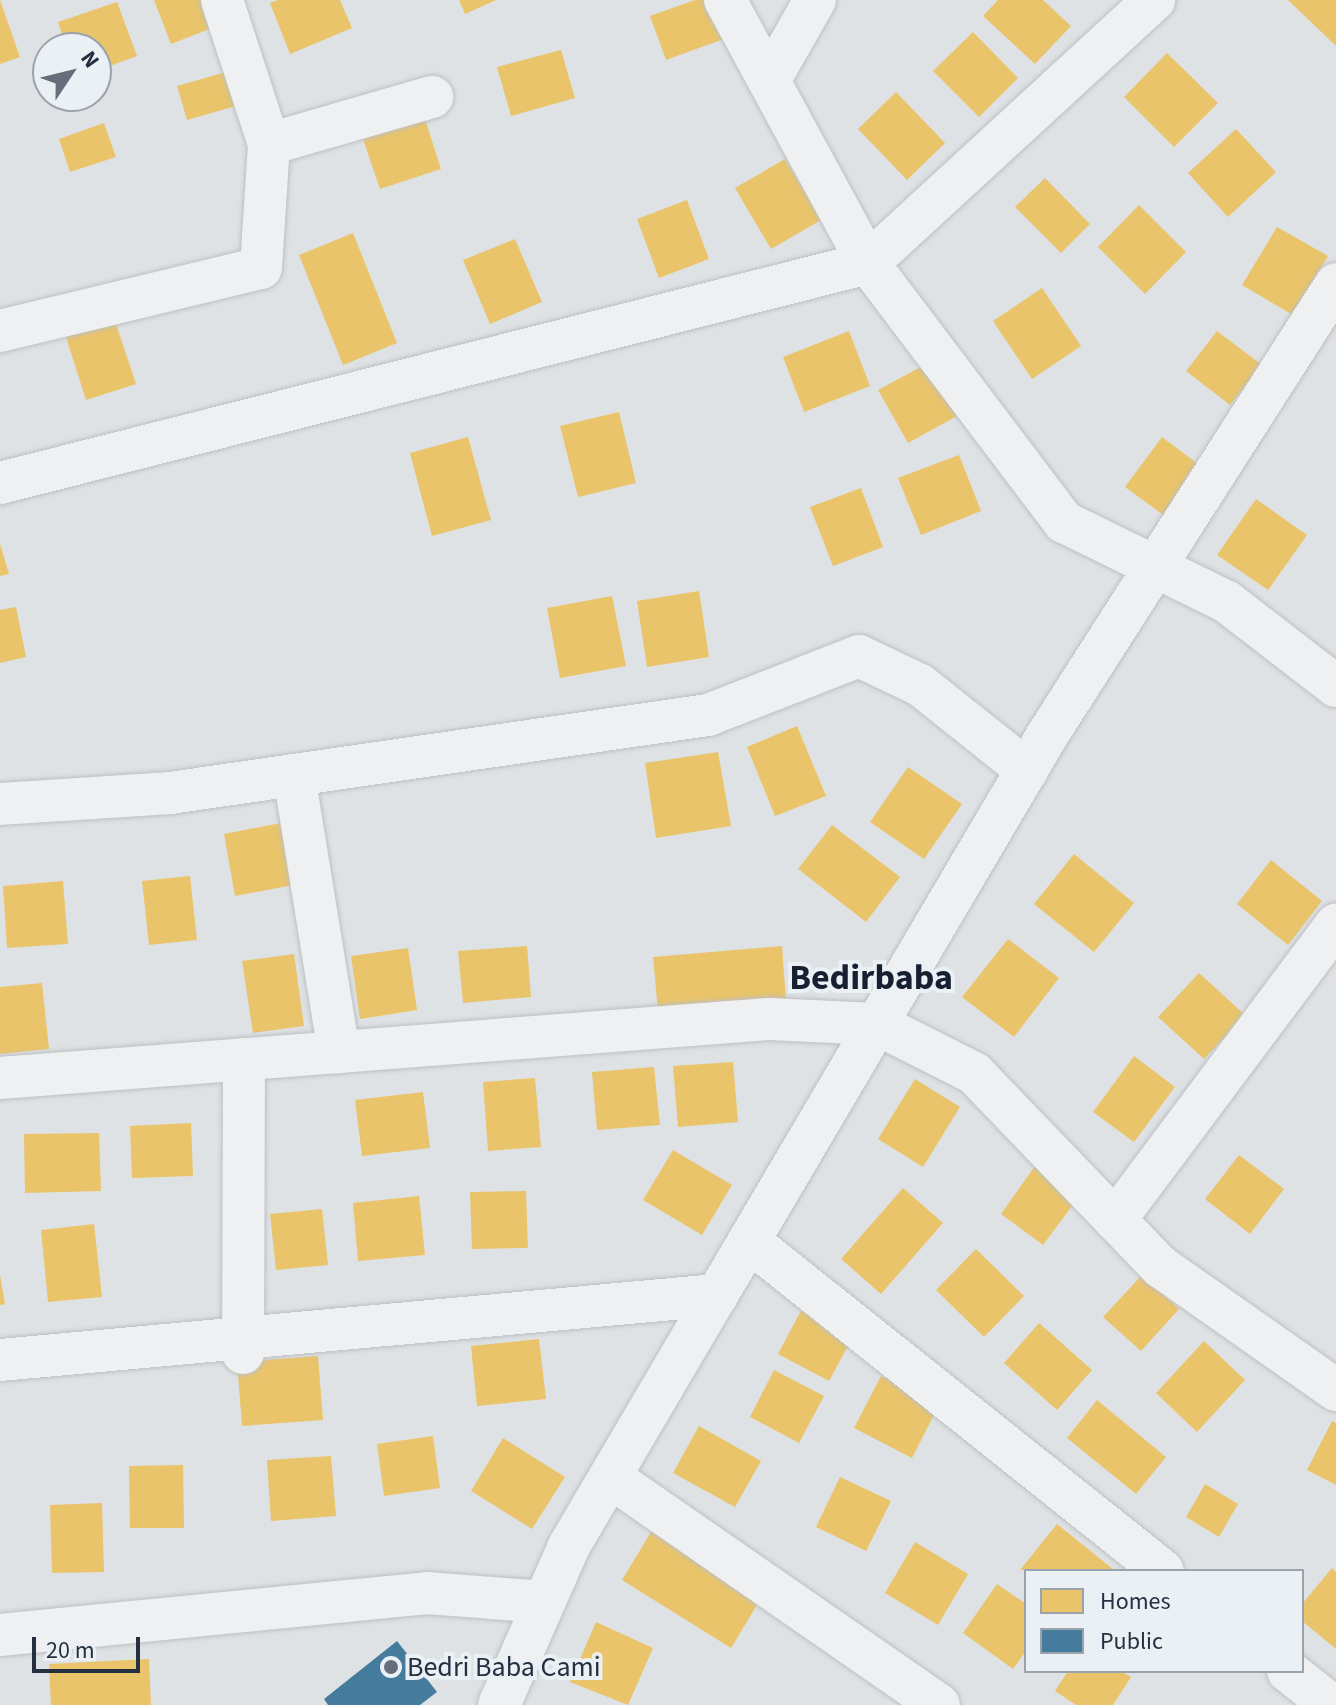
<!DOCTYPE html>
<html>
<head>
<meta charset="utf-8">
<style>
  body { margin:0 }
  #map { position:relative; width:1336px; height:1705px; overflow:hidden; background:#dfe2e5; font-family:"Source Sans 3",sans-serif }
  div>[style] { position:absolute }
  .homes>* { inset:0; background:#e9c46a }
  .public>* { inset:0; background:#457b9d }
  .roads { filter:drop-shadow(0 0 2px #bdc0c3) drop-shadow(0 0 2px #bdc0c3) }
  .minor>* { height:42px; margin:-21px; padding:0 21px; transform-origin:21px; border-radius:21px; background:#eef0f2 }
  .dots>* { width:22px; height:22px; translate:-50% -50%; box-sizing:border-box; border:4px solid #ebf0f5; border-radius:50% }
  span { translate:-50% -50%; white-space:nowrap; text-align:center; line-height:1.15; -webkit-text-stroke:8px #ebf0f5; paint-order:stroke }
  .poi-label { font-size:28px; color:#242f40 }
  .left { translate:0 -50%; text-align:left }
  .district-label { font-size:36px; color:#172030; font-weight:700 }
  .legend { position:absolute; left:1024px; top:1569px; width:280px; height:104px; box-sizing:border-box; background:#ebf0f5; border:2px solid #9ba3ad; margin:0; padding:10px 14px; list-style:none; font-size:24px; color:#242f40 }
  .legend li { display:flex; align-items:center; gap:16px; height:40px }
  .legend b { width:40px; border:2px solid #9ba3ad }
  .north { position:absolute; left:32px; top:32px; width:80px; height:80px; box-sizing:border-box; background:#ebf0f5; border:2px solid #9ba3ad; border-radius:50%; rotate:55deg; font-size:22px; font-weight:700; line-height:32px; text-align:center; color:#242f40 }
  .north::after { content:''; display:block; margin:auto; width:28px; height:36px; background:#656e7a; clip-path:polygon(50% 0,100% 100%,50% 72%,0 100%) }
  .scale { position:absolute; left:32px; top:1637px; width:108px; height:36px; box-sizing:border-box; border:4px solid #242f40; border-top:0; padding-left:10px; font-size:24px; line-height:28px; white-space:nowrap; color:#242f40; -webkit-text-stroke:6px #ebf0f5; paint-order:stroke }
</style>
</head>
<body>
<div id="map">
  <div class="homes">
    <div style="clip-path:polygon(0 0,20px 57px,0 64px)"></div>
    <div style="clip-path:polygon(154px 0,216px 0,225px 23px,171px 44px)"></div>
    <div style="clip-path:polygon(278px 0,340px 0,352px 28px,290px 54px,270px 3px)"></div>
    <div style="clip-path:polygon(459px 0,496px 0,465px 14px)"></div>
    <div style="clip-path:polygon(695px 0,715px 0,729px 37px,666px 60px,650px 16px)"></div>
    <div style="clip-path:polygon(998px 0,1043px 0,1071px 26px,1035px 64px,983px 16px)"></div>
    <div style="clip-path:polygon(1288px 0,1336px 0,1336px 46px)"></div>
    <div style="clip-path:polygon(117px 2px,137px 56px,96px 71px,96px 48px,67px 48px,58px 22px)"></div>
    <div style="clip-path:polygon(973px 32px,1018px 78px,979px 117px,933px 71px)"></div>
    <div style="clip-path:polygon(561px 50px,575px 98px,511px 116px,497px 67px)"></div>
    <div style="clip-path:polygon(1167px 53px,1218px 103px,1174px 147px,1124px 97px)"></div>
    <div style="clip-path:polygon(233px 70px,243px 104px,187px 120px,177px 86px)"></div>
    <div style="clip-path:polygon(896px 92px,945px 143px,907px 180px,858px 129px)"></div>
    <div style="clip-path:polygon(425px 119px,441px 169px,380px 189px,363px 139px)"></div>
    <div style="clip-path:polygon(104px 123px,116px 157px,70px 172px,59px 139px)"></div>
    <div style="clip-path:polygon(1236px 129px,1276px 172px,1228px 217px,1188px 173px)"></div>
    <div style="clip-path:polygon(785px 159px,821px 220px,771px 249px,735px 188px)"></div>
    <div style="clip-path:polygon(1045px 178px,1090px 224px,1061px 253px,1015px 207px)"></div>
    <div style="clip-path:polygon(687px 200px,709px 259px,659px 278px,637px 219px)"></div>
    <div style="clip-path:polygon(1139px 205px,1186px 252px,1145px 294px,1098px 247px)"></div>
    <div style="clip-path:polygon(1277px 227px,1328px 256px,1293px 315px,1242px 285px)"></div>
    <div style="clip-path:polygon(353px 233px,397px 343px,343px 365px,299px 255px)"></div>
    <div style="clip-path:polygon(515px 239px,542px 302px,490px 324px,463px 260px)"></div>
    <div style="clip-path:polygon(1042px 288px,1081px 346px,1032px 379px,993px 321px)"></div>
    <div style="clip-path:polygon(114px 318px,136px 384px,86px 400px,65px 334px)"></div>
    <div style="clip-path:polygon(849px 331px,870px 386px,804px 412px,783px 357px)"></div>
    <div style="clip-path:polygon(1217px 331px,1262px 365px,1230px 405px,1186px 371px)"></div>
    <div style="clip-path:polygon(928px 363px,957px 416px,908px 443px,878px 390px)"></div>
    <div style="clip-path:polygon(619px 412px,636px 483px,578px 497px,560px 426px)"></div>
    <div style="clip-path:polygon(468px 437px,491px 520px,432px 536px,410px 453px)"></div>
    <div style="clip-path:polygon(1162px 437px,1202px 467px,1166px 517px,1125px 487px)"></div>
    <div style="clip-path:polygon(959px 455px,981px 511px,921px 535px,898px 478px)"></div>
    <div style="clip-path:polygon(861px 488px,883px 547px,833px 566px,810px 507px)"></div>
    <div style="clip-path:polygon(1256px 499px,1307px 535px,1268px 590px,1217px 555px)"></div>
    <div style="clip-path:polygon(0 544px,9px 574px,0 576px)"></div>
    <div style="clip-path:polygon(699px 591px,709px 657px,647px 667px,637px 601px)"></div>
    <div style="clip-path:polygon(612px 596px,626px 666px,560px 678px,547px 608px)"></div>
    <div style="clip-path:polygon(16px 607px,26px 657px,0 663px,0 610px)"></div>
    <div style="clip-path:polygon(797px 726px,826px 796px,775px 816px,747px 747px)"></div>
    <div style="clip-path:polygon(718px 752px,731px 826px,656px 838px,645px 763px)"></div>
    <div style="clip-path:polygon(908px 767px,962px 804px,924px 859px,870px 822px)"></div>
    <div style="clip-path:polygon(281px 823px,293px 885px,235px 896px,224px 834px)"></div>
    <div style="clip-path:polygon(832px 825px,900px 877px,866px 922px,798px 869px)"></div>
    <div style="clip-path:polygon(1074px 854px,1134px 903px,1094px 952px,1034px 904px)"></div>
    <div style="clip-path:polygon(1271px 860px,1322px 901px,1288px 945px,1237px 904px)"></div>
    <div style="clip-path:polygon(190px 876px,197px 940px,149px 945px,142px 881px)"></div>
    <div style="clip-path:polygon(63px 881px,68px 944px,7px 948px,3px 886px)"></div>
    <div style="clip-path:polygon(1008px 939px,1059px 978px,1014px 1037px,962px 997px)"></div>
    <div style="clip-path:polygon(527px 946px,531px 997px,463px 1003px,458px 951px)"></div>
    <div style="clip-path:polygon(782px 946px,786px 1001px,658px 1011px,653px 957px)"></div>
    <div style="clip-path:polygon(408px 948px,417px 1010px,360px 1019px,351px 956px)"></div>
    <div style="clip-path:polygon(294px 954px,304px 1026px,253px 1033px,242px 961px)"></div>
    <div style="clip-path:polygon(1199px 973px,1245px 1015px,1204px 1059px,1158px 1017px)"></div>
    <div style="clip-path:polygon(42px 983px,49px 1049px,0 1054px,0 987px)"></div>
    <div style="clip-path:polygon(1134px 1056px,1175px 1087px,1134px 1142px,1093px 1112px)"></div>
    <div style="clip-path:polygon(733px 1062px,738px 1122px,678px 1127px,673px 1066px)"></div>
    <div style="clip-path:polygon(654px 1067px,660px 1125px,597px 1130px,592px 1072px)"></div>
    <div style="clip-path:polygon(535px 1078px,541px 1147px,488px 1151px,483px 1082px)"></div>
    <div style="clip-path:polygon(915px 1079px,960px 1107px,923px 1167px,878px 1139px)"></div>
    <div style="clip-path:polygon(423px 1092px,430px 1148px,362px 1156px,355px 1100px)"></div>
    <div style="clip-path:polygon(191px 1123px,193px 1176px,132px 1178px,130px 1126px)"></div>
    <div style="clip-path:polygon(99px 1133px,101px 1191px,25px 1193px,24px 1134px)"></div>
    <div style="clip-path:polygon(673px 1150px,732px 1185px,702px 1235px,643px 1200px)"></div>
    <div style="clip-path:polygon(1239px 1155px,1284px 1189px,1250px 1234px,1205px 1199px)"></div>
    <div style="clip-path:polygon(1035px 1166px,1078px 1198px,1043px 1245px,1001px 1214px)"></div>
    <div style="clip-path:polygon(903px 1188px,943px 1223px,881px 1294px,841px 1259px)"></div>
    <div style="clip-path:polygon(526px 1191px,528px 1248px,472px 1249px,470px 1192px)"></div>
    <div style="clip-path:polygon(419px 1196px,425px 1255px,358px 1261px,353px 1203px)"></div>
    <div style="clip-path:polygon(322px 1209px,328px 1265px,276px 1270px,270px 1214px)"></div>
    <div style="clip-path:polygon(94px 1224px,102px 1297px,48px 1302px,41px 1230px)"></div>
    <div style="clip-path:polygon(976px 1249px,1024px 1296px,984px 1337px,936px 1290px)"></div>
    <div style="clip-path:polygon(0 1275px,5px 1304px,0 1305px)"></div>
    <div style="clip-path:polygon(1142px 1275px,1179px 1309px,1141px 1351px,1103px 1317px)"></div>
    <div style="clip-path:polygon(804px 1305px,856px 1331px,829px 1381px,778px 1354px)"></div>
    <div style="clip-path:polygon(1039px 1323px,1092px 1370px,1057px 1410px,1004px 1363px)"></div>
    <div style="clip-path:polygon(539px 1339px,546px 1399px,477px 1406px,471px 1346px)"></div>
    <div style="clip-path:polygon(1204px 1341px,1245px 1380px,1197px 1432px,1156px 1393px)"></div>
    <div style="clip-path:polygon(318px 1356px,323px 1420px,242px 1426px,237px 1362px)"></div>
    <div style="clip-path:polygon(774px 1370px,824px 1396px,799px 1443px,750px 1417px)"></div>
    <div style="clip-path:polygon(881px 1376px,939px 1405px,912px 1458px,854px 1428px)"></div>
    <div style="clip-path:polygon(1097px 1400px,1166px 1457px,1136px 1494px,1067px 1438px)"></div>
    <div style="clip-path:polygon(1332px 1421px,1336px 1423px,1336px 1485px,1307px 1470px)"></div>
    <div style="clip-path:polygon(699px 1426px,761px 1461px,735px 1507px,673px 1473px)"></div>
    <div style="clip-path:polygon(433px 1436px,440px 1488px,384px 1496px,377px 1444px)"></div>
    <div style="clip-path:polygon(503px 1438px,565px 1477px,532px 1529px,471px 1491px)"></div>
    <div style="clip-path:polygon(331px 1456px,336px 1516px,271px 1521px,267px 1460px)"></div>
    <div style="clip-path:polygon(183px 1465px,184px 1528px,130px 1528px,129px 1466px)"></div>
    <div style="clip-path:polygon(840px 1477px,891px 1501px,866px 1551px,816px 1527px)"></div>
    <div style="clip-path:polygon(1205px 1484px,1238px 1504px,1219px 1537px,1186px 1517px)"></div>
    <div style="clip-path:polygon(102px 1503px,104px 1572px,52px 1573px,50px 1505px)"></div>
    <div style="clip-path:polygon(1057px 1524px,1113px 1569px,1112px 1571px,1020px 1570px)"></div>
    <div style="clip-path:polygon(654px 1527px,763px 1595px,731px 1648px,622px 1580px)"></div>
    <div style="clip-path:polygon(915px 1542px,968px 1574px,938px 1625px,885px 1593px)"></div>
    <div style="clip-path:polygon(1332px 1568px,1336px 1572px,1336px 1649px,1302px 1621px,1302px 1604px)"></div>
    <div style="clip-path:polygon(997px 1584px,1026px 1604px,1026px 1651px,1013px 1669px,963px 1633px)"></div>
    <div style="clip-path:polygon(596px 1622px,653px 1648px,628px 1705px,570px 1682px)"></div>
    <div style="clip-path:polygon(149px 1659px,151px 1705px,51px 1705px,49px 1664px)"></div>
    <div style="clip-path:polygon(1068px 1671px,1121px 1671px,1131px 1677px,1113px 1705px,1076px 1705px,1055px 1691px)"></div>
  </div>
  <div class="public">
    <div style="clip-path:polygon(397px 1641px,437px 1692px,420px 1705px,328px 1705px,324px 1699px)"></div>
  </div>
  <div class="roads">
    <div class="minor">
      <div style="left:725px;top:0;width:299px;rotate:61.5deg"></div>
      <div style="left:868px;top:263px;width:325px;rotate:52.9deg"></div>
      <div style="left:1064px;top:522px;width:182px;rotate:26.1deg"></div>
      <div style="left:1227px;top:602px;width:138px;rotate:37.6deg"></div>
      <div style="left:769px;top:81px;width:93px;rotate:-60.4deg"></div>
      <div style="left:269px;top:144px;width:170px;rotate:-16.1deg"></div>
      <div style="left:0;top:331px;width:268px;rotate:-13.6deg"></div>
      <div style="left:261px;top:268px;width:124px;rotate:-86.3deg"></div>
      <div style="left:269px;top:144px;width:151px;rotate:-108.1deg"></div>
      <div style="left:0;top:483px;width:895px;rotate:-14.22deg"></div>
      <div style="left:868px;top:263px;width:389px;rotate:-42.6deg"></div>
      <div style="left:294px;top:775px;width:281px;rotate:80.8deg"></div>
      <div style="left:0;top:804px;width:170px;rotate:-3.7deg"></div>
      <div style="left:170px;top:793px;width:544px;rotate:-8.25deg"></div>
      <div style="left:708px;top:715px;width:162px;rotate:-21.3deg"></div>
      <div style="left:859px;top:656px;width:68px;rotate:25.4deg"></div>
      <div style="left:920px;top:685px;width:137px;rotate:38.5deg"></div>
      <div style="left:0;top:1078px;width:771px;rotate:-4.39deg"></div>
      <div style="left:769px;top:1019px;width:108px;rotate:2.7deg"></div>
      <div style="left:877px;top:1024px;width:109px;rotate:26.8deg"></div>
      <div style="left:974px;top:1073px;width:269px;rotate:46.1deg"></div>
      <div style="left:1161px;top:1267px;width:214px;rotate:35.1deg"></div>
      <div style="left:1115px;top:1220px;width:369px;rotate:-53.2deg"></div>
      <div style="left:749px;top:1241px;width:529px;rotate:38.56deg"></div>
      <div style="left:243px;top:1353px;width:294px;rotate:-89.8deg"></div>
      <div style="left:0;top:1360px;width:720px;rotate:-5.18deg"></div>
      <div style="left:610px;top:1477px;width:400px;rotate:34.7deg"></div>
      <div style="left:0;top:1635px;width:429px;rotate:-5.6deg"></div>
      <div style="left:427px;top:1593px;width:117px;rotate:4.4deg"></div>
      <div style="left:1288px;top:1671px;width:55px;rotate:38.3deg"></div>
      <div style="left:499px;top:1705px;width:174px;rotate:-66.2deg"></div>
      <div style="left:569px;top:1546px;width:291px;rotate:-59.5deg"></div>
      <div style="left:717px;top:1295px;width:651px;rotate:-59.46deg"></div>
      <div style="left:1048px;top:734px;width:534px;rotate:-57.38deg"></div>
    </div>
  </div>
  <div class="dots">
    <div style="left:391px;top:1667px;background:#656e7a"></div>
  </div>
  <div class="poi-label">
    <span class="left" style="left:407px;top:1667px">Bedri Baba Cami</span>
  </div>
  <div class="district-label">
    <span style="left:871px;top:978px">Bedirbaba</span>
  </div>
  <ul class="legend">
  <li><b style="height:22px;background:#e9c46a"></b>Homes</li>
  <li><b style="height:22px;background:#457b9d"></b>Public</li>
  </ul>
  <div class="north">N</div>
  <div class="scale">20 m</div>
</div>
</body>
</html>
